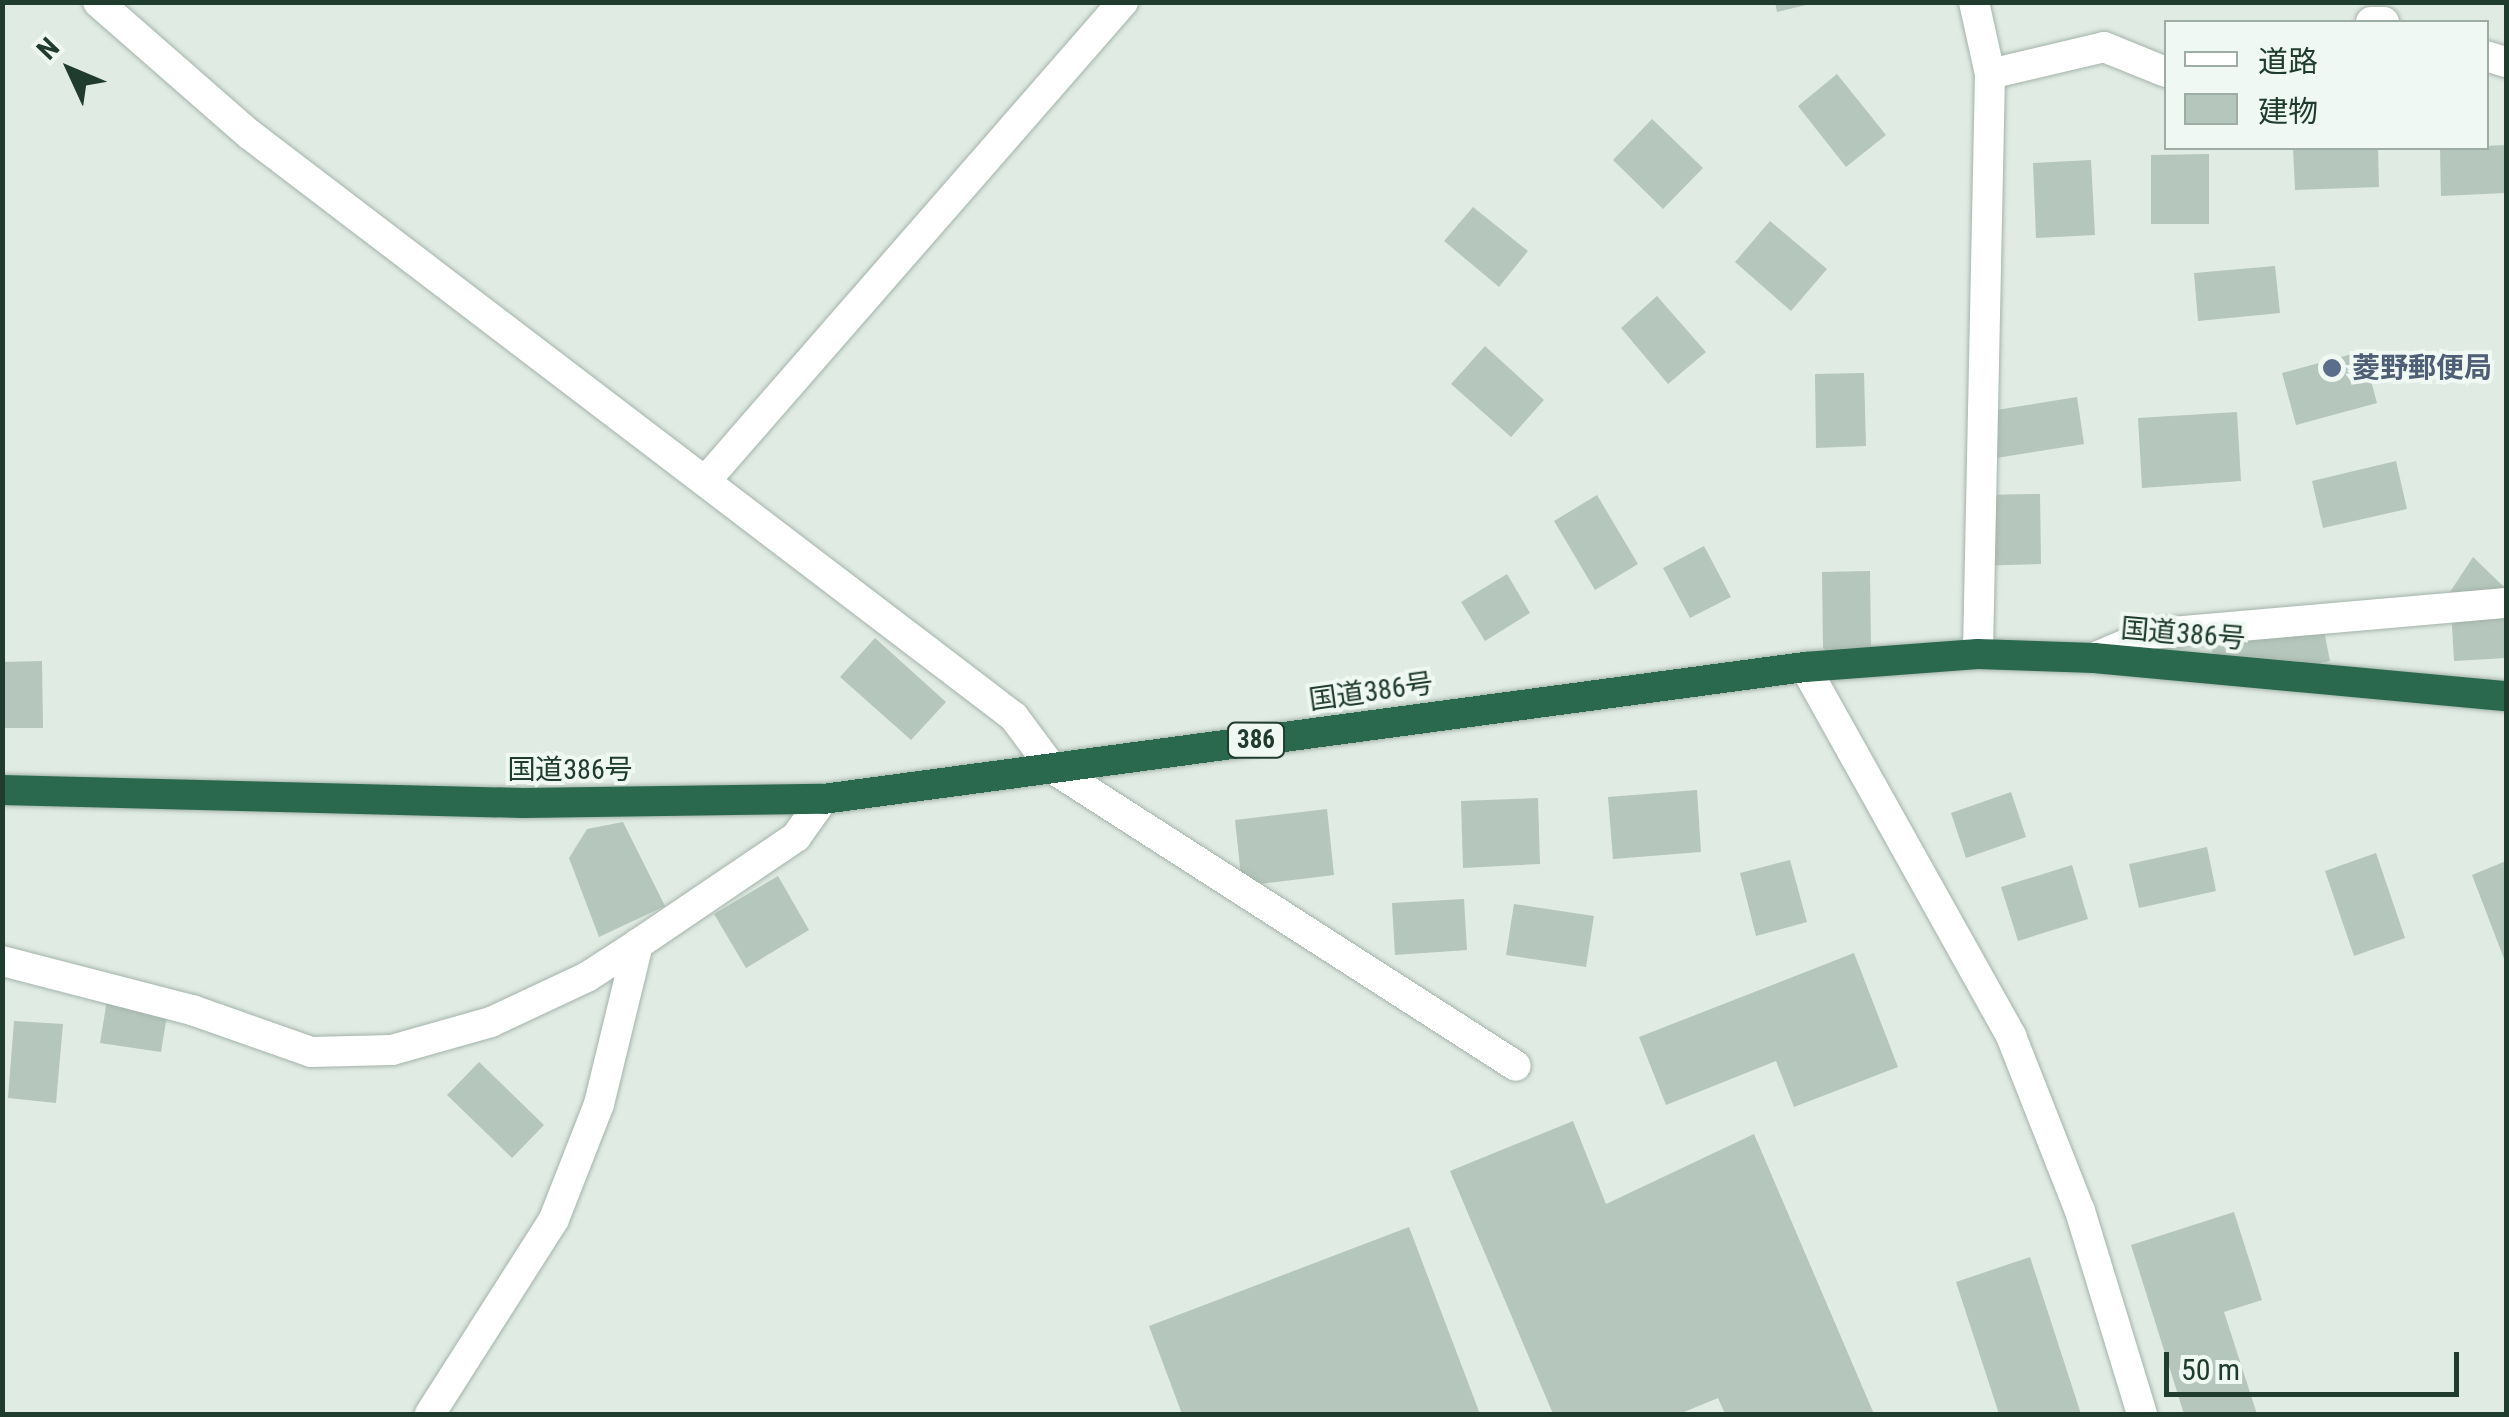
<!DOCTYPE html>
<html>
<head>
<meta charset="utf-8">
<style>
  body { margin:0 }
  #map { position:relative; width:2509px; height:1417px; overflow:hidden; background:#e0ebe4; font-family:"Roboto Condensed","Noto Sans JP",sans-serif }
  div>[style] { position:absolute }
  .building>* { inset:0; background:#b5c6bc }
  .roads { filter:drop-shadow(0 0 2px #a3b3aa) drop-shadow(0 0 2px #a3b3aa) }
  .minor>* { height:30px; margin:-15px; padding:0 15px; transform-origin:15px; border-radius:15px; background:#fff }
  .highway>* { height:30px; margin:-15px; padding:0 15px; transform-origin:15px; border-radius:15px; background:#2b694f }
  .dots>* { width:28px; height:28px; translate:-50% -50%; box-sizing:border-box; border:5px solid #f0f8f3; border-radius:50% }
  span { translate:-50% -50%; white-space:nowrap; text-align:center; line-height:1.15; -webkit-text-stroke:8px #f0f8f3; paint-order:stroke }
  .shield-label span { padding:2px 8px; background:#f0f8f3; border:2px solid; border-radius:8px; -webkit-text-stroke-width:0 }
  .shield-label { font-size:25px; color:#203c2f; font-weight:700 }
  .service-label { font-size:28px; color:#4e5e75; font-weight:700 }
  .left { translate:0 -50%; text-align:left }
  .street-label { font-size:28px; color:#203c2f }
  .frame { position:absolute; inset:0; border:5px solid #203c2f; pointer-events:none }
  .legend { position:absolute; left:2164px; top:20px; width:325px; height:130px; box-sizing:border-box; background:#f0f8f3; border:2px solid #9dada5; margin:0; padding:12px 18px; list-style:none; font-size:30px; color:#203c2f }
  .legend li { display:flex; align-items:center; gap:20px; height:50px }
  .legend b { width:50px; border:2px solid #9dada5 }
  .north { position:absolute; left:20px; top:20px; width:100px; height:100px; -webkit-text-stroke:8px #f0f8f3; paint-order:stroke; rotate:314deg; font-size:28px; font-weight:700; line-height:40px; text-align:center; color:#203c2f }
  .north::after { content:''; display:block; margin:auto; width:35px; height:45px; background:#203c2f; clip-path:polygon(50% 0,100% 100%,50% 72%,0 100%) }
  .scale { position:absolute; left:2164px; top:1352px; width:295px; height:45px; box-sizing:border-box; border:5px solid #203c2f; border-top:0; padding-left:12px; font-size:30px; line-height:35px; white-space:nowrap; color:#203c2f; -webkit-text-stroke:8px #f0f8f3; paint-order:stroke }
</style>
</head>
<body>
<div id="map">
  <div class="building">
    <div style="clip-path:polygon(1775px 2px,1810px 2px,1810px 4px,1777px 12px)"></div>
    <div style="clip-path:polygon(1837px 74px,1886px 135px,1846px 167px,1798px 106px)"></div>
    <div style="clip-path:polygon(1652px 119px,1703px 168px,1663px 209px,1613px 160px)"></div>
    <div style="clip-path:polygon(2506px 145px,2506px 193px,2441px 196px,2440px 148px)"></div>
    <div style="clip-path:polygon(2293px 148px,2378px 148px,2379px 187px,2295px 190px)"></div>
    <div style="clip-path:polygon(2209px 154px,2209px 224px,2151px 224px,2151px 155px)"></div>
    <div style="clip-path:polygon(2091px 160px,2095px 235px,2036px 238px,2033px 163px)"></div>
    <div style="clip-path:polygon(1473px 207px,1528px 251px,1499px 287px,1444px 241px)"></div>
    <div style="clip-path:polygon(1770px 221px,1827px 269px,1791px 311px,1735px 262px)"></div>
    <div style="clip-path:polygon(2275px 266px,2280px 313px,2198px 321px,2194px 273px)"></div>
    <div style="clip-path:polygon(1657px 296px,1706px 352px,1668px 384px,1621px 328px)"></div>
    <div style="clip-path:polygon(1485px 346px,1544px 400px,1511px 437px,1451px 384px)"></div>
    <div style="clip-path:polygon(2363px 351px,2377px 403px,2296px 425px,2282px 373px)"></div>
    <div style="clip-path:polygon(1864px 373px,1866px 446px,1816px 448px,1815px 374px)"></div>
    <div style="clip-path:polygon(2077px 397px,2084px 444px,1996px 458px,1990px 411px)"></div>
    <div style="clip-path:polygon(2237px 412px,2241px 481px,2142px 488px,2138px 418px)"></div>
    <div style="clip-path:polygon(2396px 461px,2407px 509px,2323px 528px,2312px 481px)"></div>
    <div style="clip-path:polygon(2040px 494px,2041px 564px,1973px 566px,1972px 495px)"></div>
    <div style="clip-path:polygon(1597px 495px,1638px 564px,1595px 590px,1554px 521px)"></div>
    <div style="clip-path:polygon(1704px 546px,1731px 597px,1690px 618px,1663px 568px)"></div>
    <div style="clip-path:polygon(2473px 557px,2505px 588px,2506px 658px,2454px 661px,2450px 592px)"></div>
    <div style="clip-path:polygon(1870px 571px,1871px 647px,1849px 668px,1823px 648px,1822px 572px)"></div>
    <div style="clip-path:polygon(1507px 574px,1530px 613px,1485px 641px,1461px 602px)"></div>
    <div style="clip-path:polygon(2320px 610px,2330px 661px,2219px 685px,2209px 635px)"></div>
    <div style="clip-path:polygon(875px 638px,946px 702px,911px 740px,840px 677px)"></div>
    <div style="clip-path:polygon(42px 661px,43px 728px,2px 728px,2px 662px)"></div>
    <div style="clip-path:polygon(1697px 790px,1701px 852px,1613px 859px,1608px 797px)"></div>
    <div style="clip-path:polygon(2011px 792px,2026px 837px,1966px 858px,1951px 813px)"></div>
    <div style="clip-path:polygon(1538px 798px,1540px 864px,1463px 868px,1461px 801px)"></div>
    <div style="clip-path:polygon(1327px 809px,1334px 875px,1242px 886px,1235px 820px)"></div>
    <div style="clip-path:polygon(623px 822px,665px 906px,599px 937px,569px 858px,587px 829px)"></div>
    <div style="clip-path:polygon(2207px 847px,2216px 891px,2139px 908px,2129px 864px)"></div>
    <div style="clip-path:polygon(2376px 853px,2405px 938px,2354px 956px,2325px 871px)"></div>
    <div style="clip-path:polygon(1790px 860px,1807px 922px,1756px 936px,1740px 873px)"></div>
    <div style="clip-path:polygon(2506px 861px,2506px 964px,2472px 875px)"></div>
    <div style="clip-path:polygon(2072px 865px,2088px 919px,2018px 941px,2001px 887px)"></div>
    <div style="clip-path:polygon(778px 876px,809px 930px,746px 968px,714px 914px)"></div>
    <div style="clip-path:polygon(1464px 899px,1467px 950px,1395px 955px,1392px 903px)"></div>
    <div style="clip-path:polygon(1514px 904px,1594px 916px,1586px 967px,1506px 955px)"></div>
    <div style="clip-path:polygon(1854px 953px,1898px 1067px,1794px 1107px,1776px 1061px,1666px 1105px,1639px 1037px)"></div>
    <div style="clip-path:polygon(108px 994px,169px 1003px,161px 1052px,100px 1043px)"></div>
    <div style="clip-path:polygon(14px 1021px,63px 1024px,56px 1103px,8px 1098px)"></div>
    <div style="clip-path:polygon(479px 1062px,544px 1125px,512px 1158px,447px 1095px)"></div>
    <div style="clip-path:polygon(1573px 1121px,1606px 1204px,1754px 1134px,1874px 1414px,1725px 1414px,1718px 1398px,1679px 1414px,1553px 1414px,1450px 1171px)"></div>
    <div style="clip-path:polygon(2234px 1212px,2262px 1300px,2224px 1312px,2257px 1414px,2184px 1414px,2131px 1245px)"></div>
    <div style="clip-path:polygon(1409px 1227px,1480px 1414px,1182px 1414px,1149px 1326px)"></div>
    <div style="clip-path:polygon(2030px 1257px,2081px 1414px,1999px 1414px,1956px 1282px)"></div>
  </div>
  <div class="roads">
    <div class="minor">
      <div style="left:98px;top:2px;width:201px;rotate:41.2deg"></div>
      <div style="left:249px;top:134px;width:962px;rotate:37.31deg"></div>
      <div style="left:1014px;top:717px;width:64px;rotate:53.3deg"></div>
      <div style="left:1052px;top:768px;width:551px;rotate:32.71deg"></div>
      <div style="left:1974px;top:2px;width:74px;rotate:77.5deg"></div>
      <div style="left:1990px;top:74px;width:580px;rotate:91.19deg"></div>
      <div style="left:2371px;top:22px;width:13px"></div>
      <div style="left:2486px;top:56px;width:21px;rotate:17deg"></div>
      <div style="left:1990px;top:74px;width:117px;rotate:-13.3deg"></div>
      <div style="left:2104px;top:47px;width:67px;rotate:22deg"></div>
      <div style="left:707px;top:479px;width:633px;rotate:-48.91deg"></div>
      <div style="left:2094px;top:658px;width:61px;rotate:-23.2deg"></div>
      <div style="left:2150px;top:634px;width:357px;rotate:-5deg"></div>
      <div style="left:1805px;top:667px;width:423px;rotate:60.8deg"></div>
      <div style="left:2011px;top:1036px;width:188px;rotate:68.5deg"></div>
      <div style="left:2080px;top:1211px;width:212px;rotate:73deg"></div>
      <div style="left:2px;top:961px;width:196px;rotate:14.5deg"></div>
      <div style="left:192px;top:1010px;width:126px;rotate:19.4deg"></div>
      <div style="left:311px;top:1052px;width:81px;rotate:-1.4deg"></div>
      <div style="left:392px;top:1050px;width:103px;rotate:-15.8deg"></div>
      <div style="left:491px;top:1022px;width:106px;rotate:-25.1deg"></div>
      <div style="left:587px;top:977px;width:61px;rotate:-32.9deg"></div>
      <div style="left:430px;top:1414px;width:231px;rotate:-57.5deg"></div>
      <div style="left:554px;top:1219px;width:123px;rotate:-68.6deg"></div>
      <div style="left:599px;top:1104px;width:165px;rotate:-76.3deg"></div>
      <div style="left:638px;top:944px;width:191px;rotate:-34.1deg"></div>
      <div style="left:796px;top:837px;width:47px;rotate:-54.6deg"></div>
    </div>
    <div class="highway">
      <div style="left:2px;top:790px;width:521px;rotate:1.43deg"></div>
      <div style="left:523px;top:803px;width:300px;rotate:-0.8deg"></div>
      <div style="left:823px;top:799px;width:991px;rotate:-7.66deg"></div>
      <div style="left:1805px;top:667px;width:173px;rotate:-4.3deg"></div>
      <div style="left:1978px;top:654px;width:116px;rotate:2deg"></div>
      <div style="left:2094px;top:658px;width:414px;rotate:5.3deg"></div>
    </div>
  </div>
  <div class="dots">
    <div style="left:2332px;top:368px;background:#5c6f8a"></div>
  </div>
  <div class="shield-label">
    <span style="left:1256px;top:740px">386</span>
  </div>
  <div class="service-label">
    <span class="left" style="left:2352px;top:368px">菱野郵便局</span>
  </div>
  <div class="street-label">
    <span style="left:2183px;top:634px;rotate:5deg">国道386号</span>
    <span style="left:1371px;top:692px;rotate:-8deg">国道386号</span>
    <span style="left:570px;top:770px">国道386号</span>
  </div>
  <div class="frame"></div>
  <ul class="legend">
  <li><b style="height:12px;background:#fff"></b>道路</li>
  <li><b style="height:28px;background:#b5c6bc"></b>建物</li>
  </ul>
  <div class="north">N</div>
  <div class="scale">50 m</div>
</div>
</body>
</html>
